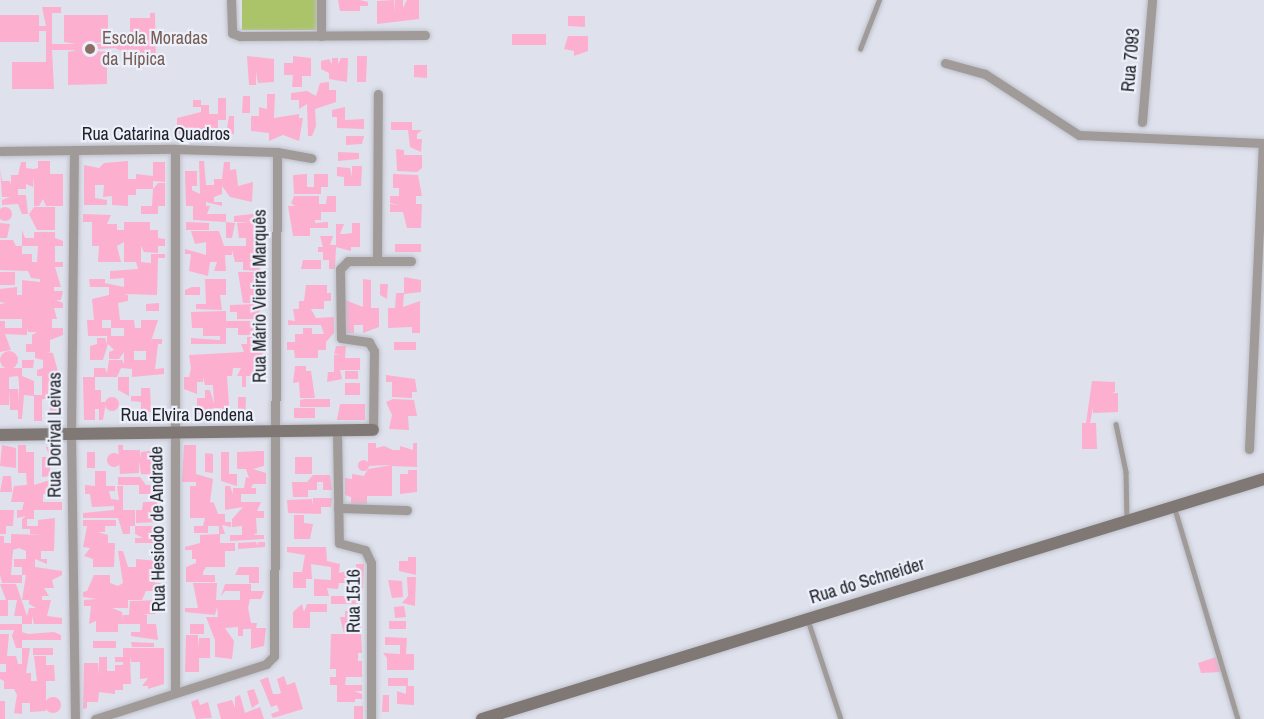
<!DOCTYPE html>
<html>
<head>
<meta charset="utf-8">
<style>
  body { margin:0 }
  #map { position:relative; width:1264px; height:719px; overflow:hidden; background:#dfe2ed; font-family:"Archivo Narrow",sans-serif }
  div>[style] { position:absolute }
  .green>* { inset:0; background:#abc469 }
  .building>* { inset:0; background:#fcafcf }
  .round { border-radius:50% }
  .roads { filter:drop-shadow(0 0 2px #bdc0c9) drop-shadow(0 0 2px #bdc0c9) }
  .lane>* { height:4.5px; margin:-2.25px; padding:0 2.25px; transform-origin:2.25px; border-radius:2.25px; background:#a09b99 }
  .street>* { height:9px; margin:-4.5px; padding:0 4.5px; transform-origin:4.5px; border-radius:4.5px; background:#a09b99 }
  .secondary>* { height:12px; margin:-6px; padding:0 6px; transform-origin:6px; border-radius:6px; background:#807875 }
  .dots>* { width:16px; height:16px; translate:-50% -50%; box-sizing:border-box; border:3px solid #ecf0fb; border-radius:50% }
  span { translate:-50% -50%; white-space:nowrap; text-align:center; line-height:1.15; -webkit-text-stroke:4.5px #ecf0fb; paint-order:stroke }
  .education-label { font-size:18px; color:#785e54 }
  .left { translate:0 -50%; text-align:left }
  .street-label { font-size:18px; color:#222327 }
</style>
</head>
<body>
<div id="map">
  <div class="green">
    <div style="clip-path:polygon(242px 0,317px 0,317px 30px,242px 30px)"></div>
  </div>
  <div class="building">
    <div style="clip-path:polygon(338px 0,360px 0,368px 2px,368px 6px,360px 6px,360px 11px,340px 11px)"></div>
    <div style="clip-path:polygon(394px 0,394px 12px,395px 0,403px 0,403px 8px,407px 0,419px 0,419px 19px,377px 24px,377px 1px)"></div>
    <div style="clip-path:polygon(42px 7px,61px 7px,61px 13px,52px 13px,52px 44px,76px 44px,64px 42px,64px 15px,108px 15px,108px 42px,82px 44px,110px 44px,130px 32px,130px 18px,150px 18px,150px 13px,155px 13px,156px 64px,130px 64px,130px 55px,115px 48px,82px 50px,107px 52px,107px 84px,68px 85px,68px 52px,76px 50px,52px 50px,54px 89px,12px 89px,12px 62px,46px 62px,46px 31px,39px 31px,39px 42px,0 42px,0 15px,39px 15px,39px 26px,46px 26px)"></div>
    <div style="clip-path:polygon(568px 16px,585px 16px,585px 27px,568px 26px)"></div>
    <div style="clip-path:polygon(512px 34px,546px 34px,546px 45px,512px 45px)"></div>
    <div style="clip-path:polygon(568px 36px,588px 36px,588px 51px,574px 56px,574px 51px,564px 49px)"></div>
    <div style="clip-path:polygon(247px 56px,274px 59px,274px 82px,258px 83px,256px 72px,256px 85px,249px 85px)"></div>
    <div style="clip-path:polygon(293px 56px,311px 58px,311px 76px,302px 76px,302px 87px,292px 87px,293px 75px,284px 75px,284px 63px,293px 63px)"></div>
    <div style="clip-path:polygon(357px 56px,367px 56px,366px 82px,357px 82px)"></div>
    <div style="clip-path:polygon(332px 58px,338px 58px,338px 64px,341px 58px,348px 58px,347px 82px,329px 79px,329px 73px,321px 69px,321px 61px,329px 59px,332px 64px)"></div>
    <div style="clip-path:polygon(414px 65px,427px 65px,427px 78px,414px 77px)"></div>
    <div style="clip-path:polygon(329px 82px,329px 90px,336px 90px,336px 102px,315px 109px,316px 126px,312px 136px,308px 136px,307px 104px,299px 109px,299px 100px,291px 100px,291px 93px,307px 91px,316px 96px,320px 83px)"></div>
    <div style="clip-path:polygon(267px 94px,275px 94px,274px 118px,299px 114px,299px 118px,303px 118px,299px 141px,283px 135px,269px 141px,269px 133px,251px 131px,251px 116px,259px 116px,259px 107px,267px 109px)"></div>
    <div style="clip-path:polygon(243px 96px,250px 96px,250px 113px,242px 113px)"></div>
    <div style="clip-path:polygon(218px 98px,226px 98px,226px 120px,218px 120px,218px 133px,210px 133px,208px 126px,201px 133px,177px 134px,177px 118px,201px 112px,201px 107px,193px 107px,193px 100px,201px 100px,201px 105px,209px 105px,209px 114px,218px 114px)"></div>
    <div style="clip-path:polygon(345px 107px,345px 120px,364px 119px,364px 129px,337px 128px,337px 117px,332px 117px,332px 110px)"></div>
    <div style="clip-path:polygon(229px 116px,234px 116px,234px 134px,226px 134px)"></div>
    <div style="clip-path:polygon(391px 122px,412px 122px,412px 130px,422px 130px,417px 134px,417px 139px,422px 139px,421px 152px,410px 147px,408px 130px,391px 130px)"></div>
    <div style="clip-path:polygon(346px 136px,364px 136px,362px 144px,346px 145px)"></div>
    <div style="clip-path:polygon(396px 149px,404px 150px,404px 155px,422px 155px,422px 168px,417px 172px,397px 171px)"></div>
    <div style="clip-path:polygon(338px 152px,359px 153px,359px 159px,338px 161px)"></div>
    <div style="clip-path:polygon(38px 161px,50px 161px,50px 174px,63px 174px,63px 206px,46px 206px,43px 199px,39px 206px,34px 206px,34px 176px,33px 187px,26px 184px,26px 189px,18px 189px,18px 195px,26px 195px,28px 214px,22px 214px,18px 204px,2px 205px,2px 200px,10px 197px,2px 197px,0 168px,2px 181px,10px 181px,11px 186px,11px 175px,18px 175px,21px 162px,26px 162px,26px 168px,34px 169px,38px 168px)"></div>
    <div style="clip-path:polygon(128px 161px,128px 179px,136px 179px,136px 174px,153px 176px,153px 162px,165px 162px,165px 182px,153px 181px,153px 189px,158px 183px,165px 183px,165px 206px,158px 206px,158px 214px,141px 214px,141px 206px,152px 206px,153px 189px,136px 189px,136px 195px,128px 195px,128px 206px,112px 205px,112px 196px,103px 197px,104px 185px,95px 185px,95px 198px,107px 200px,107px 205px,84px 205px,84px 165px,99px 168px,104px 163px)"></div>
    <div style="clip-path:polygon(199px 161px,204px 161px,206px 185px,214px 185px,214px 179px,222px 179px,224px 162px,230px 162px,230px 170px,236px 169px,238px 186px,253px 182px,252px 202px,230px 197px,222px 186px,222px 194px,214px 197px,214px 202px,222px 202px,222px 206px,206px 202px,206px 206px,210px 206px,207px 214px,226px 214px,226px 222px,193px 220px,193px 206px,186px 206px,185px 171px,197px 171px,197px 186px,192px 186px,192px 190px,200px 194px)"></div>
    <div style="clip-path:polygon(352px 166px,362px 166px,361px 186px,344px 186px,344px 177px,337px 176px,337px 167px,350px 168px,352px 177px)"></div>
    <div style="clip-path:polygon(307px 174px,307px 187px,314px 187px,314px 174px,328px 174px,328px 187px,321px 187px,321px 194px,294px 194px,293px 175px)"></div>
    <div style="clip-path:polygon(393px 174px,418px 175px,422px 196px,416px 196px,416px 204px,422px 204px,421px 228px,407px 228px,403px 212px,390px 212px,390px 204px,400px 205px,390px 203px,390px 196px,399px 196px,399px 188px,393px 188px)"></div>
    <div style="clip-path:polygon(294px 196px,319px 196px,319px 204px,326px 204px,327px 196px,336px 196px,336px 212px,321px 212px,321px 220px,315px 220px,315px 223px,328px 222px,328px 228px,310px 228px,310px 236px,293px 236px,288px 206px,295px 206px,291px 203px)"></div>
    <div style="clip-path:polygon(34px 207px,55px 207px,55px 230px,37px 230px,29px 214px)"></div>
    <div class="round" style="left:-2px;top:207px;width:14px;height:14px"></div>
    <div style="clip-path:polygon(evenodd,83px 214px,111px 215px,107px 224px,117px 224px,117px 230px,124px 230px,124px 222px,150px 222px,150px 230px,158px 230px,158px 238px,165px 239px,165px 246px,158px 246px,158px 253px,144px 252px,141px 246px,141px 262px,151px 263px,151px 254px,165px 254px,165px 258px,158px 258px,157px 295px,124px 294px,128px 295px,128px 301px,118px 303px,120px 320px,134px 320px,135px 328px,141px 328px,141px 320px,158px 320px,150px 344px,152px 339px,162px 339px,162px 344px,158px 344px,155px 369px,164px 368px,164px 374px,132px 377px,132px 369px,121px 368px,117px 377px,95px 377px,95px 390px,101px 390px,101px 402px,106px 402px,103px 420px,99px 420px,99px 409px,95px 409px,95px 420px,84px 420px,83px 377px,94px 377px,94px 368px,105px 368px,107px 373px,109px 360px,122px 360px,124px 364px,124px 352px,119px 359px,109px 359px,109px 352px,114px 350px,108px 344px,103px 360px,90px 360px,90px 346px,97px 344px,97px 338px,105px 338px,107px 344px,107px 336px,88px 336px,87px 320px,94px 320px,92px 299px,109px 295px,109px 287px,90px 287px,89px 279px,105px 279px,105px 283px,124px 287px,124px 278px,110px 279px,110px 271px,138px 269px,136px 262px,124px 262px,124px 242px,117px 246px,121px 262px,98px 262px,99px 246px,92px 246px,92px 222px,83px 222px,83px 214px,102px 320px,111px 320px,111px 328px,124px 328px,124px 336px,111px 336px,111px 328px,102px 328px,102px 320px,83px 214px,134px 351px,146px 351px,146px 360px,134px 360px,134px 351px)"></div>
    <div style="clip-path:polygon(253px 214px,257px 222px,265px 222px,265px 227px,258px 227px,260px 262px,253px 262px,260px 263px,260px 271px,243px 270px,243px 262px,235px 262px,232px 250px,232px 255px,225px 255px,226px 271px,214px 271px,217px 262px,210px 262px,208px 276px,189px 271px,191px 254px,185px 254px,185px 249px,206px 255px,206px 242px,195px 244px,191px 231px,219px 231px,224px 246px,246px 246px,246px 238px,239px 238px,237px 223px,250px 222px,234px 222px,234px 216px)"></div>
    <div style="clip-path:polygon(186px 222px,209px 223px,209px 230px,186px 230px)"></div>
    <div style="clip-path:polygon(226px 222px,235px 223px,232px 238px,226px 238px)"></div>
    <div style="clip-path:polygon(0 223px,10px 224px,7px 238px,0 238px)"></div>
    <div style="clip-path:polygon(352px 223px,360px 223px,360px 247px,351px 247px,351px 251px,336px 247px,335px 269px,329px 269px,329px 260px,323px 260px,323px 252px,318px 252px,318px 247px,323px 247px,320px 236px,333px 236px,330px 245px,336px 245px,336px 224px,344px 224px,340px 234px,344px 234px,352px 233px)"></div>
    <div style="clip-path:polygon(evenodd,22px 230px,25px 238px,34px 238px,34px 232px,55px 232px,55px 238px,63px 241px,63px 246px,55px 246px,55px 262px,63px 262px,63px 267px,55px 267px,61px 287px,54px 287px,54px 291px,63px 291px,61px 300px,56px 300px,63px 303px,63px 308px,54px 308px,57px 319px,52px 319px,52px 328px,63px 328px,63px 335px,50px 340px,50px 352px,46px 352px,53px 353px,62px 387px,48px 391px,48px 399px,42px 399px,42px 421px,34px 421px,34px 396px,24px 395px,22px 419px,18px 419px,18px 410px,10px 410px,10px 391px,9px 405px,0 405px,0 368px,22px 368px,22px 376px,34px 381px,34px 395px,42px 395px,42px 376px,37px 376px,37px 370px,43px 368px,43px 360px,35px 358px,35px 352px,26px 352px,26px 344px,32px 344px,32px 335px,37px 332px,28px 332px,27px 328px,27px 335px,5px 334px,11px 350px,0 352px,0 321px,5px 321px,5px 328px,22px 328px,22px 319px,0 319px,0 304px,6px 303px,0 302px,0 289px,17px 287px,17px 295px,22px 295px,22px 280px,40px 282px,40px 279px,31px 278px,28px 271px,0 270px,0 240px,13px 240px,16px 246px,22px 246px,22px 254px,32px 254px,32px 262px,37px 262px,38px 246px,22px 246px,22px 230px,18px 376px,19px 383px,19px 402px,18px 389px,9px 389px,9px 377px,18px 376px)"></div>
    <div style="clip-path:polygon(395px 244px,421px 244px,421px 252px,395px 252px)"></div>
    <div style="clip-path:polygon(303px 260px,321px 260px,321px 269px,301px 269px)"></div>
    <div style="clip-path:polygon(0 272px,15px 272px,15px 285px,0 285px)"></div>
    <div style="clip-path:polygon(238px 272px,259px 272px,259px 303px,243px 303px)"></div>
    <div style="clip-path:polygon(404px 277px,421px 280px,421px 292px,404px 294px)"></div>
    <div style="clip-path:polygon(205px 279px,226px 279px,226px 295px,220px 295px,222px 310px,196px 309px,196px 304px,206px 304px)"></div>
    <div style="clip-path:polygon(363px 279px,371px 280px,371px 308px,379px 308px,379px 327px,363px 333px,363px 325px,354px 325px,354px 333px,346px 333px,345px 300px,363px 307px)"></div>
    <div style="clip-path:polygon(380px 284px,388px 284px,387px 299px,380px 295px)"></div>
    <div style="clip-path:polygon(306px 285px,327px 285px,327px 293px,331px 293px,331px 301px,324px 301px,324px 309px,311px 309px,316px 318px,334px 317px,334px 333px,326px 342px,326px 350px,318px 350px,318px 358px,295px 358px,294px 350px,287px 350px,287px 342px,295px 342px,295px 334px,303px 334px,303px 328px,312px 328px,312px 334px,324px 334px,321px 325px,288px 325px,288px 320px,295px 321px,293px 309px,299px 309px,299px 301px,304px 301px)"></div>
    <div style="clip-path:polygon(192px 287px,200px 287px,200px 295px,185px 295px,185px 290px)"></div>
    <div style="clip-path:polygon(396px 293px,404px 293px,403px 307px,420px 301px,420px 333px,412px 333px,412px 327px,388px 328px,388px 308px,395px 308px)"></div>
    <div style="clip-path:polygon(159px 303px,159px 311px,146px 311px,146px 304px)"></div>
    <div style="clip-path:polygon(259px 304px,260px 319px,237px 319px,237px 312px,230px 312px,230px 305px)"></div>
    <div style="clip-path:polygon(226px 311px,226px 344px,191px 344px,191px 338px,220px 340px,220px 336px,203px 336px,203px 328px,192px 328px,191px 312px)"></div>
    <div style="clip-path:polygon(226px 321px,252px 321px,252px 328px,262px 328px,262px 335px,238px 335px,238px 328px,226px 328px)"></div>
    <div style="clip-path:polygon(247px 337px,264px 337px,264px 344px,253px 344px,257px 348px,253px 352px,263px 352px,266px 372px,261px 368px,261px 376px,246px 376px,246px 387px,242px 387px,242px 376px,237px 376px,241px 368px,233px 368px,232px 376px,227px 376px,230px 420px,222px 420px,222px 408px,214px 408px,214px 420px,205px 420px,205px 415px,197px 415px,197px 398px,205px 398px,205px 390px,210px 390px,214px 404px,213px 385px,205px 385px,203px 377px,203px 382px,197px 382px,197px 394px,184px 389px,184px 377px,189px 377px,191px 368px,189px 355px,244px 352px,241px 344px,247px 344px)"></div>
    <div style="clip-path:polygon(394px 342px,416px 342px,416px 350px,394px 350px)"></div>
    <div style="clip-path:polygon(336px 346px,346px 346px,345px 358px,360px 358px,360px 370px,340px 370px,342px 379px,327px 382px,328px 372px,334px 372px,334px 355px,341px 355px,334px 354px)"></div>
    <div class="round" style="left:0;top:351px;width:18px;height:18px"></div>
    <div style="clip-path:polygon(22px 360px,34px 360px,33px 368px,22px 368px)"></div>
    <div style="clip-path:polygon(295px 366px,306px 366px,306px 371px,311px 371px,315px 398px,300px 398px,299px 382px,293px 383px)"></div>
    <div style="clip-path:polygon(345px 371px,358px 371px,358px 379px,345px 379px)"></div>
    <div style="clip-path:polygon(386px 375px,415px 379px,417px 392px,412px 392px,412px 398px,392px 397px,392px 382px,386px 382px)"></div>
    <div style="clip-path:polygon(118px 377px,129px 377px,129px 396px,118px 390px)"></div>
    <div style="clip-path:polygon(1092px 381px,1115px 382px,1115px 392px,1112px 393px,1118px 393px,1118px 412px,1093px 413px,1093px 407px,1090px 423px,1096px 423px,1097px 449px,1082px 449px,1082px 423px,1086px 423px)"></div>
    <div style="clip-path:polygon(345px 383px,360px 383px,360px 395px,345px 395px)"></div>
    <div style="clip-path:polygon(141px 388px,150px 388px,151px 412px,141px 412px,141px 402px,131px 401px,131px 396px,141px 396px)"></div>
    <div style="clip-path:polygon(50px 395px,62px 395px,62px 414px,50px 414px)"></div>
    <div style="clip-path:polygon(238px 397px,246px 397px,245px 421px,238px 421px)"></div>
    <div class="round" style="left:105px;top:397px;width:14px;height:14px"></div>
    <div style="clip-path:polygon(330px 399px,330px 407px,300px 407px,300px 400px,305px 399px)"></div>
    <div style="clip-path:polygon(393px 399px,414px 400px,417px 416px,408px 416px,409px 430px,389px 429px,392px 415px,386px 402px)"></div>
    <div style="clip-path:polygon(340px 404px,365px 404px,365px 420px,337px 420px)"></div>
    <div style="clip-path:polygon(294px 408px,315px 408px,315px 418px,294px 418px)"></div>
    <div style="clip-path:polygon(368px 443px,376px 443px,376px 448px,384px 446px,393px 450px,400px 450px,400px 446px,413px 450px,413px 443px,417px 443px,417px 467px,392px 466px,392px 496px,367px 496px,367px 504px,351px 504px,351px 497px,345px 495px,345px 478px,352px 479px,352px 474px,364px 476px,368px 469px,392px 465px,368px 466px)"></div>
    <div style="clip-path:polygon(2px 445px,16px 448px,16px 468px,0 466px)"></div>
    <div style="clip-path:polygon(evenodd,18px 445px,26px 445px,26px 452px,34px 452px,34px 485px,50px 480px,51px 494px,43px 494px,43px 502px,62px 502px,62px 510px,34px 510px,34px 519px,27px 519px,27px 526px,38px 526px,38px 520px,55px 518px,54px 551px,41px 551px,41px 559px,47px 559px,47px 564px,35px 559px,35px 567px,62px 571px,62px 575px,52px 580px,54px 588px,44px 588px,49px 596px,42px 596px,42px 600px,51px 600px,47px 616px,62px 618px,62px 624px,34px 624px,32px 616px,32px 624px,22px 624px,22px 616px,14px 616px,17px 600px,8px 600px,8px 616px,0 616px,0 600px,6px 600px,0 584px,16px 584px,27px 616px,29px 608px,36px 608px,29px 604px,29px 600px,22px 600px,26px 575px,22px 575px,22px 583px,2px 583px,0 575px,0 536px,4px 536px,4px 543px,11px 543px,11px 534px,43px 535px,30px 534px,30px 529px,22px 529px,22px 519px,26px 516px,17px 518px,17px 510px,22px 510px,24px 502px,11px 502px,14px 486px,27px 485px,26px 473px,18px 473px,18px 445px,19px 548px,26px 551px,26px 559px,14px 559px,14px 567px,22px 567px,22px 575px,11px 575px,13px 550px,19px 548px)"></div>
    <div style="clip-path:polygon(118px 445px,123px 445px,123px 450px,140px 450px,140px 458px,141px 452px,164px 449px,164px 468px,152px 468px,152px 475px,141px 474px,139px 461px,139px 473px,120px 474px)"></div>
    <div style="clip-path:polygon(184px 445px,196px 445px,196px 474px,213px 479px,210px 502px,214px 503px,218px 514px,225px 514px,225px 522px,231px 522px,231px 527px,222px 525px,225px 534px,220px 534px,220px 543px,235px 543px,235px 551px,225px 551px,225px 567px,206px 567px,203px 572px,203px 575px,215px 575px,215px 582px,186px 582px,186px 567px,196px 563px,196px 559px,192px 559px,192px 550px,185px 550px,185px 547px,200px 543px,200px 535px,219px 534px,219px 526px,208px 526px,208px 533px,194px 533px,194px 526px,203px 526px,205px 518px,190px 518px,190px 486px,196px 486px,196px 482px,182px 482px)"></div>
    <div style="clip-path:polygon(56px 446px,56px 457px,50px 457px,50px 476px,42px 477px,42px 457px,50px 457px,46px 447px)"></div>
    <div style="clip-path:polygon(264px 451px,264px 466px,253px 469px,266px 473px,266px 484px,253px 484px,251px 488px,256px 488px,256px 494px,241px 494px,241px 502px,261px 502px,257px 511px,264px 511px,264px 518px,256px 518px,257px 533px,253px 535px,264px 535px,264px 539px,230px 541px,230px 535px,242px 535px,242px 526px,232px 527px,232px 519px,243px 507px,225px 510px,225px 486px,230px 486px,233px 494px,233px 488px,244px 488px,246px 477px,249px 478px,246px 469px,237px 469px,237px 452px)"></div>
    <div style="clip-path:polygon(87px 452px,95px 452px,95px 468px,87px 468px)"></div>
    <div style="clip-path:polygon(221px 452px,229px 452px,229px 474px,237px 474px,237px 486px,221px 481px)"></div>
    <div style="clip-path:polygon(205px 453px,213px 454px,213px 473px,205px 472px)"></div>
    <div class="round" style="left:107px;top:453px;width:14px;height:14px"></div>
    <div style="clip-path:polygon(295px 457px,312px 457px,312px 474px,295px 474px)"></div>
    <div class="round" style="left:357.5px;top:459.5px;width:11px;height:11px"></div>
    <div style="clip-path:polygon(408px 470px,417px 470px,417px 492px,400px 494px,400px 474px,408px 474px)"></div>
    <div style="clip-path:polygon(95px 471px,106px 471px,106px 486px,115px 486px,115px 491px,109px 491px,111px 499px,119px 500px,117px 486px,123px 486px,123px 510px,135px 510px,135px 526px,130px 526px,130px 534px,123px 534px,118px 518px,83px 518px,83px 513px,114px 510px,114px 506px,92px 507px,90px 494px,85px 494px,85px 485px,95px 486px)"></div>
    <div style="clip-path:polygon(313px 475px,330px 475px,332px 490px,323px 490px,323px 482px,317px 482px,317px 490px,308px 490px,308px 497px,293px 497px,292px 482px,307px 482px)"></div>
    <div style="clip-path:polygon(3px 476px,11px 476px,12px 492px,0 492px)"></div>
    <div style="clip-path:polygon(118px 477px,140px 477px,146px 485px,156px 485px,156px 494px,139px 494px,139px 485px,118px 485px)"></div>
    <div style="clip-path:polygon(313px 498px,332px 498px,331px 507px,321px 507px,321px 514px,288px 513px,287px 500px,312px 499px,313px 506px)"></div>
    <div style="clip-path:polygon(143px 502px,157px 502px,158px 522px,136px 523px,136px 510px,142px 510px)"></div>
    <div style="clip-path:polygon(0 510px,14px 510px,13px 526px,6px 526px,6px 534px,0 534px)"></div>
    <div style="clip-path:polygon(294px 515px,304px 515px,304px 523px,313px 524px,310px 539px,294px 539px)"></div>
    <div style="clip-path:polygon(83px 520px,116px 520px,116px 526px,105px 526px,105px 532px,98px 532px,108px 535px,108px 543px,115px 543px,114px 567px,93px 567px,93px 559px,84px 556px,90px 548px,83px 547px,87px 526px,83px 526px)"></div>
    <div style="clip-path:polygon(135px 526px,164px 526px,164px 532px,153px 534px,160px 543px,135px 543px,135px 538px,143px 538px,135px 534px)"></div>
    <div style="clip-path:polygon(256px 542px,258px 546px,258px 542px,265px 542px,265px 547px,238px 549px,238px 543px)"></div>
    <div style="clip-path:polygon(287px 547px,326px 547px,327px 561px,340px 564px,339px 573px,347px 571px,347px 583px,339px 583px,338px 589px,327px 588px,329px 596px,314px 596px,314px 579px,331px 580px,331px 567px,311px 564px,312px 579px,306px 579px,306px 588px,293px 588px,293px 572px,302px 572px,305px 555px,287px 552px)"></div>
    <div style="clip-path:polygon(118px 551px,123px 551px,128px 567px,136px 567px,136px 559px,158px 561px,159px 575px,164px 575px,164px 580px,155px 580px,155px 583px,164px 583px,164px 591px,146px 591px,142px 600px,128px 600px,128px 608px,112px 608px,122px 612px,123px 621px,123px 615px,129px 615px,130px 601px,164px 600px,164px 604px,156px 604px,155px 614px,143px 614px,147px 615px,147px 624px,156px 624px,158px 640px,131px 636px,131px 632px,140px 632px,140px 624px,118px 624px,118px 632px,96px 632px,96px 621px,89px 624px,91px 606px,84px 606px,84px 600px,97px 599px,83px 597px,83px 592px,87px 591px,94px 575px,110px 575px,110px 583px,118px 586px,123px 583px)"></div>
    <div style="clip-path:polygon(408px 557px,416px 557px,416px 575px,399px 571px,399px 561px,408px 561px)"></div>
    <div style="clip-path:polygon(356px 564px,364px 564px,363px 588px,355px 588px)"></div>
    <div style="clip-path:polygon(239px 567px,259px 567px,259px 583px,249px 583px,249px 575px,235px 575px)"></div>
    <div style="clip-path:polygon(407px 577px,416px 577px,415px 606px,402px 603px,408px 596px)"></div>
    <div style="clip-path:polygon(388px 580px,402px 581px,403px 597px,392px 598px)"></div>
    <div style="clip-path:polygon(193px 583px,217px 583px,216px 600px,240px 600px,240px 591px,225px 591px,221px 596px,225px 584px,251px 584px,251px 591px,264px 591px,261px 599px,250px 599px,248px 608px,251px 623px,257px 623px,256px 628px,266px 628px,264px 646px,251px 649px,251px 629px,243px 629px,243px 636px,238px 636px,238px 627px,225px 628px,234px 641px,232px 659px,215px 657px,215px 640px,206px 617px,218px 617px,217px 607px,215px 615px,185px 612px,185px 608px,198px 608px)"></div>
    <div style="clip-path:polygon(331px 596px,358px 596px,358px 604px,331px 604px)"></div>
    <div style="clip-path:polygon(302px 604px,304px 612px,307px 604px,327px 604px,327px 612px,310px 612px,310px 628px,293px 628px,293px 612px)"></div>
    <div style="clip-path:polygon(404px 606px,406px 617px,395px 618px,394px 607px)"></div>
    <div style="clip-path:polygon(345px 611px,360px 611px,362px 653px,358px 653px,358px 661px,362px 661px,362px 677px,346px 677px,345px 685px,362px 685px,362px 691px,354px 691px,362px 694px,362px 699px,355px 699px,355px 702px,337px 702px,337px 685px,330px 685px,330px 677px,336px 677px,336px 669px,330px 669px,331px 634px,344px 634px,340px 617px,345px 617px)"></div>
    <div style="clip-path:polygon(389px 621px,406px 621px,406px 629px,389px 629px)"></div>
    <div style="clip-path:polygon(0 624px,22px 624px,22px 632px,28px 634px,54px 632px,61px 635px,61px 640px,22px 640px,22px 648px,16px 648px,12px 636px,14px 630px,0 630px)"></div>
    <div style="clip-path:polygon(190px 624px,204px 624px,204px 634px,190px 634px)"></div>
    <div style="clip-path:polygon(0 634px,9px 634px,7px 656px,16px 656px,18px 664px,22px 664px,22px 648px,30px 648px,26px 673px,31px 673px,31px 681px,37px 681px,34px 656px,46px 656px,46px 665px,54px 665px,55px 681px,46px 681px,46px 711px,30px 712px,30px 703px,22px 703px,22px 714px,14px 713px,17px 695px,14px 689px,4px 689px,4px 681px,0 679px,0 672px,6px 672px,6px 664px,0 664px)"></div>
    <div style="clip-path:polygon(186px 635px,198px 635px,198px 649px,199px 638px,210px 638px,210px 658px,199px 658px,199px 672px,185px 672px)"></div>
    <div style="clip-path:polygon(385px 637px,407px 638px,406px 654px,414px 654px,414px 670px,387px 670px,387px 658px,383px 653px,400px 654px,400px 645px,385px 645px)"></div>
    <div style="clip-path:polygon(93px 641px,116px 641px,116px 648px,93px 648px)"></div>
    <div style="clip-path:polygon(131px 642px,154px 643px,154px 647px,132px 647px)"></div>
    <div style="clip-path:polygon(33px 648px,53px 648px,53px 655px,33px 655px)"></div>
    <div style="clip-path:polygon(123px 648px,164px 648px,164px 684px,148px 689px,148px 686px,142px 686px,148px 678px,140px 679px,140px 662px,131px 662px,130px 656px,131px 684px,123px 684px,123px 690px,115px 690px,115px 694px,99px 692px,98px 702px,87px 702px,87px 708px,83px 709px,84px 663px,98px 663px,99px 676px,99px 657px,107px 657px,107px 671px,115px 671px,115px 665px,123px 665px,123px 662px,115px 662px,115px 657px,123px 657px)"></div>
    <div style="clip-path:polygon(1216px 657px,1221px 672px,1201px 673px,1198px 663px)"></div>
    <div style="clip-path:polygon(284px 676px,287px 685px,295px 682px,303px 709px,273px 718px,271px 714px,279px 711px,277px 705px,271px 707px,260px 680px,268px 677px,273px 694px,278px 694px,281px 693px,277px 679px)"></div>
    <div style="clip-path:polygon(388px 678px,408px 678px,408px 686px,414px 686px,414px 705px,397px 704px,397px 691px,406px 694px,406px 686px,388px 686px)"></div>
    <div style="clip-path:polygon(254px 689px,259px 703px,252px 708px,247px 691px)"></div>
    <div style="clip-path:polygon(240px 695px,245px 713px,260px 707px,264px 719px,221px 719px,217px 704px,232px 700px,235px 708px,235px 697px)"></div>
    <div style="clip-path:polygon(383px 695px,389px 695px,389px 712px,382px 712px)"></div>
    <div class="round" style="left:45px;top:697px;width:16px;height:16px"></div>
    <div style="clip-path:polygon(198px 699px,200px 705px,208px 702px,212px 718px,196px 719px,191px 702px)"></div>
    <div style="clip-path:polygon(0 701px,5px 701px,5px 719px,0 719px)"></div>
    <div style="clip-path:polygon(354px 706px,363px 706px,363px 719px,354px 719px)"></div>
  </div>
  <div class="roads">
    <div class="lane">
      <div style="left:860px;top:49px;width:53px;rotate:-68.8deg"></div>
      <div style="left:1116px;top:424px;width:49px;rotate:78.2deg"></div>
      <div style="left:1126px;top:472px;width:47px;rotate:88.8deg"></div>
      <div style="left:1175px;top:509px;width:219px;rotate:73.3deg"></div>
      <div style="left:808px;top:620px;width:104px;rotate:71.6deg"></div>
    </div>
    <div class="street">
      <div style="left:231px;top:0;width:33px;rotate:88deg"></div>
      <div style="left:232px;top:33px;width:9px;rotate:21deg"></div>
      <div style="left:240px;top:36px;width:185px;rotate:-0.3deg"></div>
      <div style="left:321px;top:0;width:36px;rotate:90deg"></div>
      <div style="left:945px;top:63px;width:41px;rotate:15.4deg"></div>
      <div style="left:985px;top:74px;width:112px;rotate:33deg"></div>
      <div style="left:1079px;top:135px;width:185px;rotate:2.5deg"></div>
      <div style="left:1142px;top:122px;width:122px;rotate:-85.3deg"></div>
      <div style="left:175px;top:149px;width:543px;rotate:90deg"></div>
      <div style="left:74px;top:150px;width:284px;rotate:90.6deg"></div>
      <div style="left:71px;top:434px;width:285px;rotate:89.2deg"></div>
      <div style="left:0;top:151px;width:175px;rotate:-0.7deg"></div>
      <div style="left:175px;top:149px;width:102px;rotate:1.7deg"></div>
      <div style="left:277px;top:152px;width:35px;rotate:10deg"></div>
      <div style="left:377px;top:261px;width:167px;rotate:-89.7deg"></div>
      <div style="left:373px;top:430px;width:79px;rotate:-89.3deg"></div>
      <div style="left:374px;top:351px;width:10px;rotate:-119deg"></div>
      <div style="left:369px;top:342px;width:28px;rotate:-172deg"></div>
      <div style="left:341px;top:338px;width:69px;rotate:-90.8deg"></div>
      <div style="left:340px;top:269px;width:11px;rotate:-45deg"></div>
      <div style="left:348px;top:261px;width:63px"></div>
      <div style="left:337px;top:433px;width:110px;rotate:89deg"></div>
      <div style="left:339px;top:543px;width:27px;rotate:15deg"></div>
      <div style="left:365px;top:550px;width:14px;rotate:65deg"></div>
      <div style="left:371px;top:563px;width:156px;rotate:90deg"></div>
      <div style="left:1249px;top:449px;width:306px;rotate:-87.4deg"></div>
      <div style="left:338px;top:508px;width:69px;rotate:1.7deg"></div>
      <div style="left:95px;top:719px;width:180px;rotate:-17.8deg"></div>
      <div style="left:266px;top:664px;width:11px;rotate:-45deg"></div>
      <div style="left:274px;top:656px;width:504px;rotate:-89.66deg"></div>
    </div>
    <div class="secondary">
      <div style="left:0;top:435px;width:373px;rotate:-0.8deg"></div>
      <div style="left:482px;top:719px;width:818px;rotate:-17.06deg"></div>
    </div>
  </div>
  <div class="dots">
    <div style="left:90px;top:49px;background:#8d6e63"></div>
  </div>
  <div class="education-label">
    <span class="left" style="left:102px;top:49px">Escola Moradas<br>da Hípica</span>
  </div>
  <div class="street-label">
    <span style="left:1131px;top:60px;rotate:-85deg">Rua 7093</span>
    <span style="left:156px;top:134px">Rua Catarina Quadros</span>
    <span style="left:260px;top:296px;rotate:-90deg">Rua Mário Vieira Marquês</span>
    <span style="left:187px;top:415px">Rua Elvira Dendena</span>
    <span style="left:55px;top:435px;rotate:-90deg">Rua Dorival Leivas</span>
    <span style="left:158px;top:529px;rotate:-91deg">Rua Hesiodo de Andrade</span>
    <span style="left:867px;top:581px;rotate:-17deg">Rua do Schneider</span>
    <span style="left:354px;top:601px;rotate:-90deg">Rua 1516</span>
  </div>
</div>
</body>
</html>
